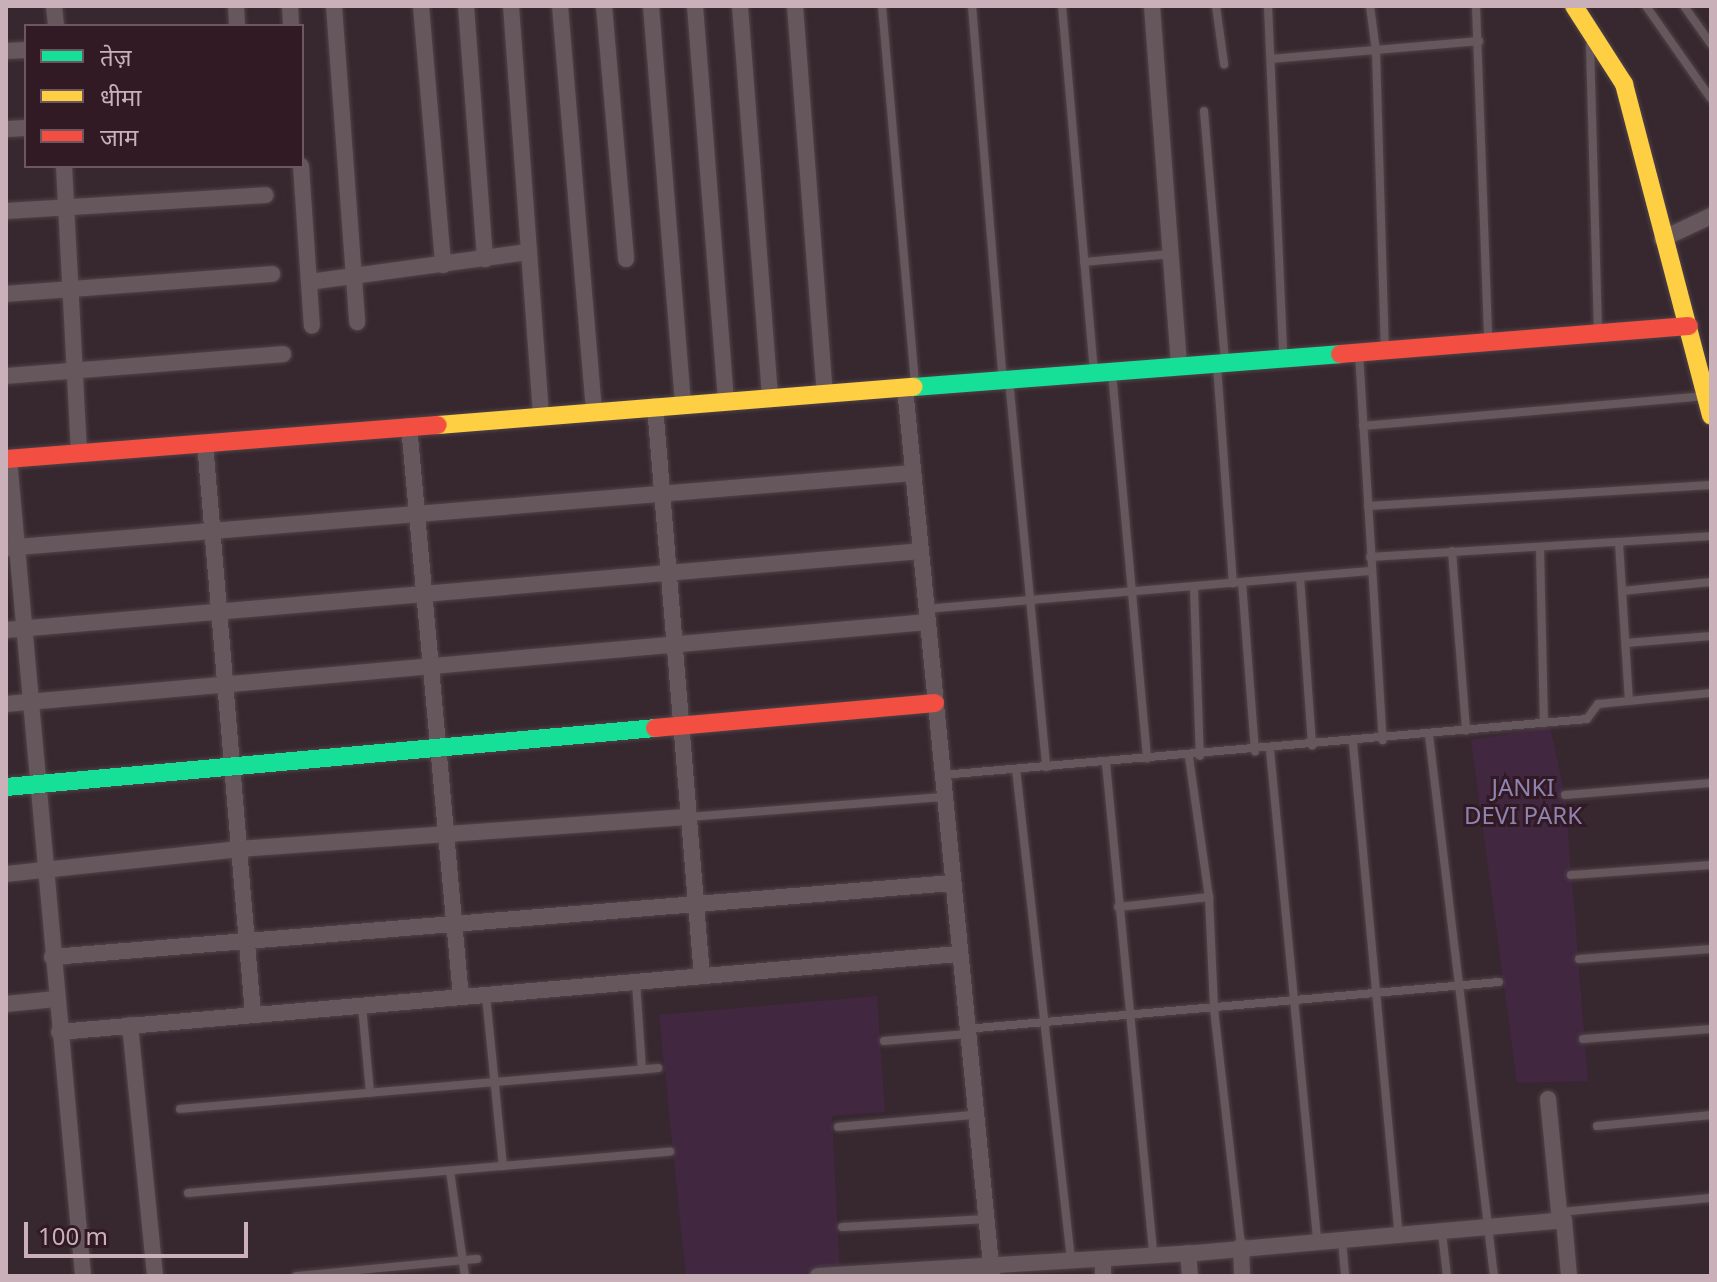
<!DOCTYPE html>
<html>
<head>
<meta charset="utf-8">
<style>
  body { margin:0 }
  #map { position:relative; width:1717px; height:1282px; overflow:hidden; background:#37272e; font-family:"Noto Sans","Noto Sans Devanagari",sans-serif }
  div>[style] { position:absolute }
  .green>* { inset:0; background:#412740 }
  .roads { filter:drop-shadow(0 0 2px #4f4348) drop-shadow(0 0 2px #4f4348) }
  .lane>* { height:8px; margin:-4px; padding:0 4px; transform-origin:4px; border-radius:4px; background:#65575c }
  .street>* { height:16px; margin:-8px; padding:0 8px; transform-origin:8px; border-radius:8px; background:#65575c }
  .fast>* { height:18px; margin:-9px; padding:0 9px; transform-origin:9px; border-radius:9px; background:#16e098 }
  .slow>* { height:18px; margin:-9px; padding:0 9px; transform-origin:9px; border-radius:9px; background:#ffcf43 }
  .jam>* { height:18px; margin:-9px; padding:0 9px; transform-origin:9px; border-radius:9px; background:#f24e42 }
  span { translate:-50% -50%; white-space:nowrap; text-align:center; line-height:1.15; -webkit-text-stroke:6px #321a24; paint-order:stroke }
  .park-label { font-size:24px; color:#8e83b1 }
  .frame { position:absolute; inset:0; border:8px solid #c9b0b9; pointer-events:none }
  .legend { position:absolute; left:24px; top:24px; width:280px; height:144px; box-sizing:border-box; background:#321a24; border:2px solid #6e5660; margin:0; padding:10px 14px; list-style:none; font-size:24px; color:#c9b0b9 }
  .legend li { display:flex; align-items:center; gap:16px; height:40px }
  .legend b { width:40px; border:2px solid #6e5660 }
  .scale { position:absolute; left:24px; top:1222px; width:224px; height:36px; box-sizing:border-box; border:4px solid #c9b0b9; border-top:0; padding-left:10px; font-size:24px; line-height:28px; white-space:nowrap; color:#c9b0b9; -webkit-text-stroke:6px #321a24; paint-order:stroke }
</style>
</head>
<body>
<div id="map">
  <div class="green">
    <div style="clip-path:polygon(1550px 727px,1565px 795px,1588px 1081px,1517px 1083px,1471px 740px)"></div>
    <div style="clip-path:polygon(877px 996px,885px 1112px,832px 1116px,840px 1274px,686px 1276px,659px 1015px)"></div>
  </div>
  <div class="roads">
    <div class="lane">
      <div style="left:882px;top:6px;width:379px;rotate:85deg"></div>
      <div style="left:972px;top:6px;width:375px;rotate:85.3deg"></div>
      <div style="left:1062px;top:6px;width:367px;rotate:85deg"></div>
      <div style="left:1216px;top:6px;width:59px;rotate:82.1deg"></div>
      <div style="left:1268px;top:6px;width:349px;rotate:87.5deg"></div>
      <div style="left:1370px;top:6px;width:45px;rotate:82.4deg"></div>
      <div style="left:1376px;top:51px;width:297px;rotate:88.3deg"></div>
      <div style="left:1476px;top:6px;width:334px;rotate:87.9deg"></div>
      <div style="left:1646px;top:6px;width:113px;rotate:55deg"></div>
      <div style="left:1684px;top:6px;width:47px;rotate:54.6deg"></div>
      <div style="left:1590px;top:45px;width:286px;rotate:88.4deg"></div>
      <div style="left:1271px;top:59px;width:209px;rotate:-4.9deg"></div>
      <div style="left:1204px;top:111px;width:250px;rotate:85.2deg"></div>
      <div style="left:1084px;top:262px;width:86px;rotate:-5.3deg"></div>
      <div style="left:1359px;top:353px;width:388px;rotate:86.5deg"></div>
      <div style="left:1217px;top:366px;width:218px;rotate:85.8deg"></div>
      <div style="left:1112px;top:373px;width:387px;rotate:84.8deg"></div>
      <div style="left:1009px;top:380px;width:389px;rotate:84.5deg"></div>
      <div style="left:1363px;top:426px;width:343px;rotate:-5deg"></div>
      <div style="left:1368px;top:506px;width:344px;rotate:-3.5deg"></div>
      <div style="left:1619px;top:543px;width:158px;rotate:86.4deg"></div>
      <div style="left:1540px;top:549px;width:171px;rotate:88.7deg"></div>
      <div style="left:1452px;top:551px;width:180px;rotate:85.5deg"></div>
      <div style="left:1370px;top:557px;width:342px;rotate:-3.5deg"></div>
      <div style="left:1300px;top:577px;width:169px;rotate:85.9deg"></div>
      <div style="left:1242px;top:582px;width:170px;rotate:85.6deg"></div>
      <div style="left:1194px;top:588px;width:168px;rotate:88deg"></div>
      <div style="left:1622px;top:591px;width:89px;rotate:-5.8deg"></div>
      <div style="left:926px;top:609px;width:447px;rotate:-4.9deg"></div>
      <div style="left:1626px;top:643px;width:85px;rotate:-4.7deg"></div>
      <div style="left:1429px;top:735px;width:545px;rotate:83.15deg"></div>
      <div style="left:1353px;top:743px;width:494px;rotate:84.7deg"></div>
      <div style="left:1270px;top:750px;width:494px;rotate:84.5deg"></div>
      <div style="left:1189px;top:757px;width:141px;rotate:81.9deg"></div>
      <div style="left:1209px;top:897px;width:112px;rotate:87.4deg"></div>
      <div style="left:1214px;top:1009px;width:239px;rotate:83.5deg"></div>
      <div style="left:1106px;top:763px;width:493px;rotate:84.5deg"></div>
      <div style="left:1016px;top:769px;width:494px;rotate:83.6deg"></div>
      <div style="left:942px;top:775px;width:647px;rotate:-4.96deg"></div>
      <div style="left:1587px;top:719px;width:19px;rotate:-54deg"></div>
      <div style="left:1598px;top:704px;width:114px;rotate:-5.6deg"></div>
      <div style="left:1565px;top:795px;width:146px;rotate:-4.7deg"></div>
      <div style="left:689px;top:817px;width:256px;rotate:-4.5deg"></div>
      <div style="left:1571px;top:875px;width:140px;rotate:-4.1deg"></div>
      <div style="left:1118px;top:907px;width:92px;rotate:-6.3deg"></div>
      <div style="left:1579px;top:959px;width:132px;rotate:-4.3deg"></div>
      <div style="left:636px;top:982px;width:88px;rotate:86.1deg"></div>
      <div style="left:486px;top:996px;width:171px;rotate:84.3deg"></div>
      <div style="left:362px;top:1006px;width:87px;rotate:84.7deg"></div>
      <div style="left:966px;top:1029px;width:535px;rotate:-5.04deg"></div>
      <div style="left:1583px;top:1039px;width:128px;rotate:-4.5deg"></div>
      <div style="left:884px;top:1041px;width:82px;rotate:-4.9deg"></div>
      <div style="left:180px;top:1109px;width:480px;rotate:-4.9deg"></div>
      <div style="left:1597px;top:1126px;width:115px;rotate:-5.5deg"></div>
      <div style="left:838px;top:1127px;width:136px;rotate:-5.1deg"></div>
      <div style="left:450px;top:1171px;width:106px;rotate:81.9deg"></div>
      <div style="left:188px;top:1193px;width:484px;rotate:-4.9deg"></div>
      <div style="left:1560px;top:1212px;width:152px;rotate:-5.3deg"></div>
      <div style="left:842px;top:1227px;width:141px;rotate:-3.2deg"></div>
      <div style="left:1442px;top:1233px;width:43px;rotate:83.4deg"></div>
      <div style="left:1342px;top:1240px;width:36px;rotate:85deg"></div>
      <div style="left:296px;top:1276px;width:182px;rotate:-5.4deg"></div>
    </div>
    <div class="street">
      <div style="left:54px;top:6px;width:20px;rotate:84deg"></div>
      <div style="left:236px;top:6px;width:20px;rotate:87deg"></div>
      <div style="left:290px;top:6px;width:20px;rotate:87deg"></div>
      <div style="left:334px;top:6px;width:317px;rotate:85.8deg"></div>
      <div style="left:421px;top:6px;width:260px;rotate:85.1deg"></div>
      <div style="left:466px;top:6px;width:254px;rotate:85.7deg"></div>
      <div style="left:511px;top:6px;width:410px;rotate:85.8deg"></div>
      <div style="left:560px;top:6px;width:406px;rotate:85.2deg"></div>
      <div style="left:604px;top:6px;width:254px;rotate:85deg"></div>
      <div style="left:651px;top:6px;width:399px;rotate:85.4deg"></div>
      <div style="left:695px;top:6px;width:396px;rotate:85.5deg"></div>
      <div style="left:740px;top:6px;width:393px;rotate:85.6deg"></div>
      <div style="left:795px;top:6px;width:389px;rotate:85.6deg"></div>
      <div style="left:1152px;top:6px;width:360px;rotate:85.7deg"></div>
      <div style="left:6px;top:51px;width:20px;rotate:-3deg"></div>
      <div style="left:6px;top:129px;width:20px;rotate:-3deg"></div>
      <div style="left:64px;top:166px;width:288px;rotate:87deg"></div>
      <div style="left:301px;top:166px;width:160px;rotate:86.1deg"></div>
      <div style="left:6px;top:211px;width:260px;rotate:-3.5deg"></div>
      <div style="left:1662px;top:239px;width:54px;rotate:-25.1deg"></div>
      <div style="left:309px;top:282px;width:222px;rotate:-7.8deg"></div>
      <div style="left:6px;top:294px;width:267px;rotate:-4.3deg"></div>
      <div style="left:6px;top:376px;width:278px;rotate:-4.5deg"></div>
      <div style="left:905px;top:388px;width:892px;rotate:84.4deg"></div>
      <div style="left:655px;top:406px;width:572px;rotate:85.29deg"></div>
      <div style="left:409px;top:426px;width:573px;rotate:84.8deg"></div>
      <div style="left:205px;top:443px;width:574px;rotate:85.2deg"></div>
      <div style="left:9px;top:459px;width:820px;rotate:84.82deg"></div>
      <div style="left:6px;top:548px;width:910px;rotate:-4.73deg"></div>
      <div style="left:6px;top:630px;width:918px;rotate:-4.93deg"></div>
      <div style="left:6px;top:704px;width:925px;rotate:-5.09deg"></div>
      <div style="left:6px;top:874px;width:234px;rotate:-6.1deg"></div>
      <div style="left:239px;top:849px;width:451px;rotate:-4.1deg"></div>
      <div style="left:52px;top:957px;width:903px;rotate:-4.7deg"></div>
      <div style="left:6px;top:1004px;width:50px;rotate:-5.7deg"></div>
      <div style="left:130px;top:1025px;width:252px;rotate:84.3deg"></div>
      <div style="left:59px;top:1032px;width:902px;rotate:-4.96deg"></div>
      <div style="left:1548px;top:1099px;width:114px;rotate:84.4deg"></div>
      <div style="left:1559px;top:1212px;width:9px;rotate:58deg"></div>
      <div style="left:1241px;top:1246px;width:30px;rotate:88deg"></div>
      <div style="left:1188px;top:1253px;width:23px;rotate:85deg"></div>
      <div style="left:1103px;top:1259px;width:17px;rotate:90deg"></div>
      <div style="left:818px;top:1276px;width:379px;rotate:-3.5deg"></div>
      <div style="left:1196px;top:1253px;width:369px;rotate:-5.1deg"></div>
      <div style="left:1564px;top:1220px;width:56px;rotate:84.9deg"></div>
    </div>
    <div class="fast">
      <div style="left:913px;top:387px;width:428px;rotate:-4.4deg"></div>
      <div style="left:6px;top:787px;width:652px;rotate:-5.19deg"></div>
    </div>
    <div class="slow">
      <div style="left:1574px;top:6px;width:93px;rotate:57.3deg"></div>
      <div style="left:1624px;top:84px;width:343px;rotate:75.3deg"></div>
      <div style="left:438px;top:425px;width:477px;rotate:-4.6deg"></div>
    </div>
    <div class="jam">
      <div style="left:1340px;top:354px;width:350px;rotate:-4.6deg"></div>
      <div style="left:6px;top:459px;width:433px;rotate:-4.5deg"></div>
      <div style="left:655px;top:728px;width:281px;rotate:-5.1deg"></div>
    </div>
  </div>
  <div class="park-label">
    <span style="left:1523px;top:801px">JANKI<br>DEVI PARK</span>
  </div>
  <div class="frame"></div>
  <ul class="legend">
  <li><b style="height:10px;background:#16e098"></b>तेज़</li>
  <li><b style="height:10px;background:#ffcf43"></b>धीमा</li>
  <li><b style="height:10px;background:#f24e42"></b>जाम</li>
  </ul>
  <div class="scale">100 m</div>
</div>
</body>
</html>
